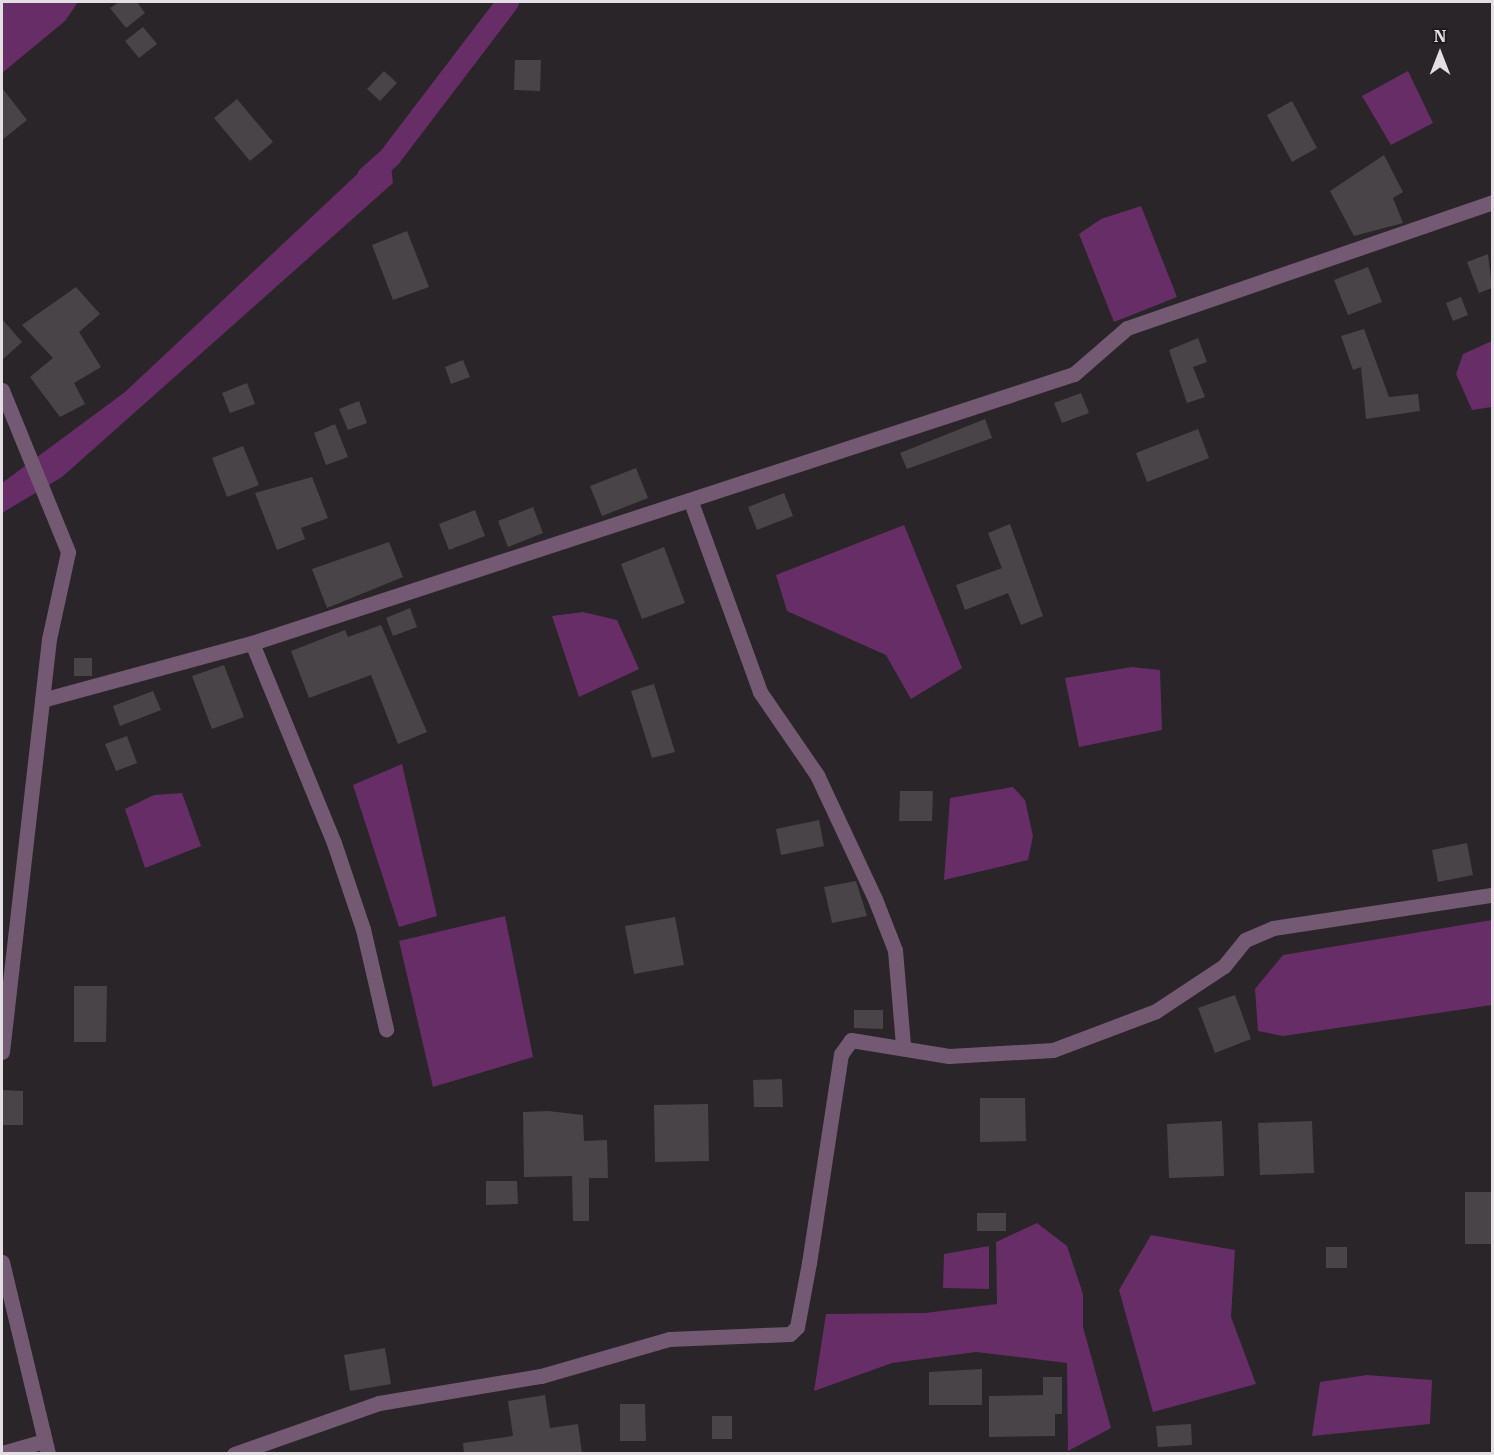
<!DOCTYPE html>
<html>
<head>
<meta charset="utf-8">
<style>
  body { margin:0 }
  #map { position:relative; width:1494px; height:1455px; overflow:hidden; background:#292529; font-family:"IBM Plex Serif",serif }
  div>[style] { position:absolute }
  .water>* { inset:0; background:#672d66 }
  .canal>* { height:22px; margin:-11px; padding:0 11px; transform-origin:11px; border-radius:11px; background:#672d66 }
  .building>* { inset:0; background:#494448 }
  .minor>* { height:15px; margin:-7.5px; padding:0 7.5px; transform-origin:7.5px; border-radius:7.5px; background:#735972 }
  span { translate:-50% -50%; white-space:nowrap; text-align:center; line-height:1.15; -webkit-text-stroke:4.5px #1f1c1f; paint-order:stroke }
  .frame { position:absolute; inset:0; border:3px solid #e3e0e3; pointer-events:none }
  .north { position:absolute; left:1410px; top:24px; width:60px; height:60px; -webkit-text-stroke:4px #1f1c1f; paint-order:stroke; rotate:0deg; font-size:16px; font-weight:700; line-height:24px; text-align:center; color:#e3e0e3 }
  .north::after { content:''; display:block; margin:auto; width:21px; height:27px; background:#e3e0e3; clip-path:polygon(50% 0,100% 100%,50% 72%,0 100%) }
</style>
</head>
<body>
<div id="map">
  <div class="water">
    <div style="clip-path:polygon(2px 2px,78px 2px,65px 21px,2px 73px)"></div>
    <div style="clip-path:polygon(1408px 71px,1433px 123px,1391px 145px,1362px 96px)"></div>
    <div style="clip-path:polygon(390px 157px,393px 183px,62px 477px,2px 513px,2px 483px,125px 392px,367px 165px)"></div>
    <div style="clip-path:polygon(1141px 206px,1177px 297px,1114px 322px,1079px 234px,1101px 219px)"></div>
    <div style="clip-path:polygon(1492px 341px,1492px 407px,1472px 410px,1456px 374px,1463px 354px)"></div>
    <div style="clip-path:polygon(904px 525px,962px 668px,911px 699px,886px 655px,787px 611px,776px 575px)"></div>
    <div style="clip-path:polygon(583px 612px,617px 620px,639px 669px,579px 697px,552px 616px)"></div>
    <div style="clip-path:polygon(1132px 667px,1160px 670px,1162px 730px,1079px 747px,1065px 678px)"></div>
    <div style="clip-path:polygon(402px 764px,437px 916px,399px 927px,353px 785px)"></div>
    <div style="clip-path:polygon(1013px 787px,1025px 800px,1033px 836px,1028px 860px,944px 880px,950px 798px)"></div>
    <div style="clip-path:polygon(182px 793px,201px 846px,145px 868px,125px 809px,154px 795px)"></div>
    <div style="clip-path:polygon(505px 916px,533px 1057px,433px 1087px,399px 941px)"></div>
    <div style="clip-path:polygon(1492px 920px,1492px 1005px,1283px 1036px,1258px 1031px,1255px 989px,1283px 955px)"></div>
    <div style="clip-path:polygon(1037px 1223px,1067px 1246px,1083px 1294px,1083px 1327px,1111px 1428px,1068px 1451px,1067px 1363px,976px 1352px,892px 1363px,814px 1391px,826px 1314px,925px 1313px,997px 1304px,996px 1242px)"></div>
    <div style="clip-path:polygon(1151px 1235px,1235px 1250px,1231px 1317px,1256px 1384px,1153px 1412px,1119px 1290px)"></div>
    <div style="clip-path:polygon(989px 1246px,989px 1289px,943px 1288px,944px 1254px)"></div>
    <div style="clip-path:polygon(1367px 1375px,1432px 1380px,1430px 1424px,1312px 1436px,1320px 1382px)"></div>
  </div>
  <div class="canal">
    <div style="left:368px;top:177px;width:30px;rotate:-42deg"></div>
    <div style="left:390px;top:157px;width:195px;rotate:-52.7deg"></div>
  </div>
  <div class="building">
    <div style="clip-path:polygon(119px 2px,137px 2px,145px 13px,126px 28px,110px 8px)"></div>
    <div style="clip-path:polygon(143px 27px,157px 44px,139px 58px,125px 41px)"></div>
    <div style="clip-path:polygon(515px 60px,541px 60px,540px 91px,514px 90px)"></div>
    <div style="clip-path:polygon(384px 71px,397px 83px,380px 101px,367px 89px)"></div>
    <div style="clip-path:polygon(2px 88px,27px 120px,2px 140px)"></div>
    <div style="clip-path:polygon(237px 99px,273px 142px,250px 161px,214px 118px)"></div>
    <div style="clip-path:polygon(1292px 101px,1317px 148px,1292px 162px,1267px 115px)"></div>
    <div style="clip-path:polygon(1384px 155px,1403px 192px,1393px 198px,1403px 223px,1354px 236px,1330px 191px)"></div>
    <div style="clip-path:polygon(407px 231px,429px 287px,393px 300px,372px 245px)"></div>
    <div style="clip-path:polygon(1488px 254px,1492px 288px,1479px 293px,1467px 262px)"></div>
    <div style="clip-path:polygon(1368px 267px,1382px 302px,1348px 315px,1334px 280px)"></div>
    <div style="clip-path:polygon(76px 287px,100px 314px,79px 332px,101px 367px,74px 383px,85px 404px,60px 417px,30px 377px,53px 358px,22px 325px)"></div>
    <div style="clip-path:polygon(1461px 297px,1468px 315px,1453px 321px,1446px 303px)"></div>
    <div style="clip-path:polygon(2px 319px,22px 342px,2px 360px)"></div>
    <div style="clip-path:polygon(1364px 329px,1389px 397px,1418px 394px,1420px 411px,1366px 419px,1361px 367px,1353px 370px,1341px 336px)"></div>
    <div style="clip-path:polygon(1198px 338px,1207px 362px,1193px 367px,1205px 397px,1187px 403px,1169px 350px)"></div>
    <div style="clip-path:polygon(463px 360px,470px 377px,451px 384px,445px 367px)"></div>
    <div style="clip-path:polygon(247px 383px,255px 404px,230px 413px,222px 393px)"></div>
    <div style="clip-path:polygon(1081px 393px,1089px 413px,1062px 423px,1054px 403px)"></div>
    <div style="clip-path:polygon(359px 401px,367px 423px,348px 430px,339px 409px)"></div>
    <div style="clip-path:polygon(985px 419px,992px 438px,907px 469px,900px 453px)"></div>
    <div style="clip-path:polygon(335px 424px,348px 457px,326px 465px,314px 433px)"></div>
    <div style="clip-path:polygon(1198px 429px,1209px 458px,1147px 482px,1136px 453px)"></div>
    <div style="clip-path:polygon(243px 446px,259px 485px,227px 497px,212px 458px)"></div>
    <div style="clip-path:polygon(636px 468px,648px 498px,602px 516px,590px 486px)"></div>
    <div style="clip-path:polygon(312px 477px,328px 518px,301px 528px,305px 539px,277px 550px,255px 493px)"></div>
    <div style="clip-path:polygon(784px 493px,793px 516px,757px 530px,748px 507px)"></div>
    <div style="clip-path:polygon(533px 507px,543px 533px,508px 547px,498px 521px)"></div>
    <div style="clip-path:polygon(475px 510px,485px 536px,449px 550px,439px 524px)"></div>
    <div style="clip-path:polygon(1010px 524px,1043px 616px,1021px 625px,1008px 593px,965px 610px,956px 585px,1002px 568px,988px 533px)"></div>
    <div style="clip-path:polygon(389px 542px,403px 577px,327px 608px,312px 569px)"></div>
    <div style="clip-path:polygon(664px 547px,685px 603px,642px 619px,621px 564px)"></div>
    <div style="clip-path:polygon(410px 608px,417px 627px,393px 636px,386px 618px)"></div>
    <div style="clip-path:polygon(381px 625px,427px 732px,398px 744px,371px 675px,309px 698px,291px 651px,345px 630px,348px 637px)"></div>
    <div style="clip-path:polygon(74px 658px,92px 658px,92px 676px,74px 676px)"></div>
    <div style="clip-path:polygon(224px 665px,244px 717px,212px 729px,192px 676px)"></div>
    <div style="clip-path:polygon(654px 684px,675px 752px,652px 758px,631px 691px)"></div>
    <div style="clip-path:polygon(153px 691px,161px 710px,120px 726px,113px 706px)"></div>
    <div style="clip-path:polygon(127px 736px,137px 763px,116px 771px,105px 744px)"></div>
    <div style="clip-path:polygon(900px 791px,933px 791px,932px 821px,899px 821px)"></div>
    <div style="clip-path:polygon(819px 820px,824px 846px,781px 855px,776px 829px)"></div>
    <div style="clip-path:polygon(1467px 843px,1473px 875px,1438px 882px,1432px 850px)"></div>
    <div style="clip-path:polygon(856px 881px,867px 916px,832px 923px,824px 887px)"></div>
    <div style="clip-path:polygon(675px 917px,684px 965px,634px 974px,625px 926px)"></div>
    <div style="clip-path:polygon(74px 986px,107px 986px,106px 1042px,74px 1042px)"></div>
    <div style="clip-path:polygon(1235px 995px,1251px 1039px,1215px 1053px,1198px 1008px)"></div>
    <div style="clip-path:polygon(854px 1010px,883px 1010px,883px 1029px,854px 1028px)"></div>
    <div style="clip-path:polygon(782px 1079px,783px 1107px,754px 1107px,753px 1080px)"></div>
    <div style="clip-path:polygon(2px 1090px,23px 1091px,23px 1125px,2px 1125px)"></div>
    <div style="clip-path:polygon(980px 1098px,1025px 1098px,1026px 1141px,980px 1142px)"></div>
    <div style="clip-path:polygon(708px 1104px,709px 1161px,655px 1162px,654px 1105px)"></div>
    <div style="clip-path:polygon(548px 1111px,583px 1115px,584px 1141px,607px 1140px,608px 1178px,589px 1178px,589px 1221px,573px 1221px,572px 1176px,524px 1177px,523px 1112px)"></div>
    <div style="clip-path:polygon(1222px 1121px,1224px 1176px,1169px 1178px,1167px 1124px)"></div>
    <div style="clip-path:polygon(1312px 1121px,1314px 1173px,1260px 1175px,1258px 1123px)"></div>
    <div style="clip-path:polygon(486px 1181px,517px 1181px,518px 1204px,486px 1205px)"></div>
    <div style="clip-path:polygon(1465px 1192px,1492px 1192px,1492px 1244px,1465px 1244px)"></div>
    <div style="clip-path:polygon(977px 1213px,1006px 1213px,1006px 1231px,977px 1231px)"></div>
    <div style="clip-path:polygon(1326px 1247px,1347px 1247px,1347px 1268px,1326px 1268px)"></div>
    <div style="clip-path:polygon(385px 1348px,391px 1384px,350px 1391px,344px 1355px)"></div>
    <div style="clip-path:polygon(982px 1369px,982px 1405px,929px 1405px,929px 1372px)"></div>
    <div style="clip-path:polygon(1043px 1377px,1062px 1377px,1062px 1414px,1055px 1414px,1055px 1436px,989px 1437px,989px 1396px,1043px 1395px)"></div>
    <div style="clip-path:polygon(545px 1395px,550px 1428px,578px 1424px,582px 1454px,464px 1454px,463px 1443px,513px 1436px,508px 1401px)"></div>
    <div style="clip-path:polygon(620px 1404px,645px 1404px,646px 1441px,620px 1441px)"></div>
    <div style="clip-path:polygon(712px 1416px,732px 1416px,732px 1439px,712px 1439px)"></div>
    <div style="clip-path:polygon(1191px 1424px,1192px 1445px,1158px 1447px,1156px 1426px)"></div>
  </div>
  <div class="minor">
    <div style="left:2px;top:390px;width:175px;rotate:67.8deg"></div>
    <div style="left:68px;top:552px;width:89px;rotate:102.3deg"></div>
    <div style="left:49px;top:639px;width:61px;rotate:96.5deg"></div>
    <div style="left:691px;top:502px;width:202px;rotate:70deg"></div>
    <div style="left:760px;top:692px;width:101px;rotate:55.5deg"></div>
    <div style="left:817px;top:775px;width:137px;rotate:64.9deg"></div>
    <div style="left:875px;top:899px;width:55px;rotate:68.6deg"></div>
    <div style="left:895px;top:950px;width:95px;rotate:85.2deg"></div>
    <div style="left:252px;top:643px;width:216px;rotate:67.7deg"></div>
    <div style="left:334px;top:843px;width:91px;rotate:71.4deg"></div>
    <div style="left:363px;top:929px;width:103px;rotate:77deg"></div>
    <div style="left:2px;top:1052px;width:354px;rotate:-83.5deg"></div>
    <div style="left:42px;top:700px;width:218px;rotate:-15.2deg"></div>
    <div style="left:252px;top:643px;width:865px;rotate:-18.12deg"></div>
    <div style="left:1074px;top:374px;width:70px;rotate:-41deg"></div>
    <div style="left:1127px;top:328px;width:386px;rotate:-19deg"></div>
    <div style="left:2px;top:1262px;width:197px;rotate:76.5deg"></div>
    <div style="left:2px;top:1453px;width:44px;rotate:-15.9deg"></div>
    <div style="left:234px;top:1454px;width:154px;rotate:-19.4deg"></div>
    <div style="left:379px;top:1403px;width:164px;rotate:-9.5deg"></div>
    <div style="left:541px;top:1376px;width:133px;rotate:-16.1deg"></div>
    <div style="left:669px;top:1339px;width:121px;rotate:-2.4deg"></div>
    <div style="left:790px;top:1334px;width:10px;rotate:-45deg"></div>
    <div style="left:797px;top:1327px;width:65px;rotate:-79.4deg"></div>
    <div style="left:809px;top:1263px;width:211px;rotate:-81.3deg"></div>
    <div style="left:841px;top:1054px;width:17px;rotate:-54deg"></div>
    <div style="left:851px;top:1040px;width:99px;rotate:9.3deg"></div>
    <div style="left:949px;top:1056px;width:104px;rotate:-3.3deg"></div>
    <div style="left:1053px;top:1050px;width:110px;rotate:-20.7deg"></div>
    <div style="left:1156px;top:1011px;width:82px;rotate:-33.5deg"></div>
    <div style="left:1224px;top:966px;width:33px;rotate:-51deg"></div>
    <div style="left:1245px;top:940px;width:30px;rotate:-23deg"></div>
    <div style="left:1273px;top:928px;width:221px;rotate:-8.6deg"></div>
  </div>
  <div class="frame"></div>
  <div class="north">N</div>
</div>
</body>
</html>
